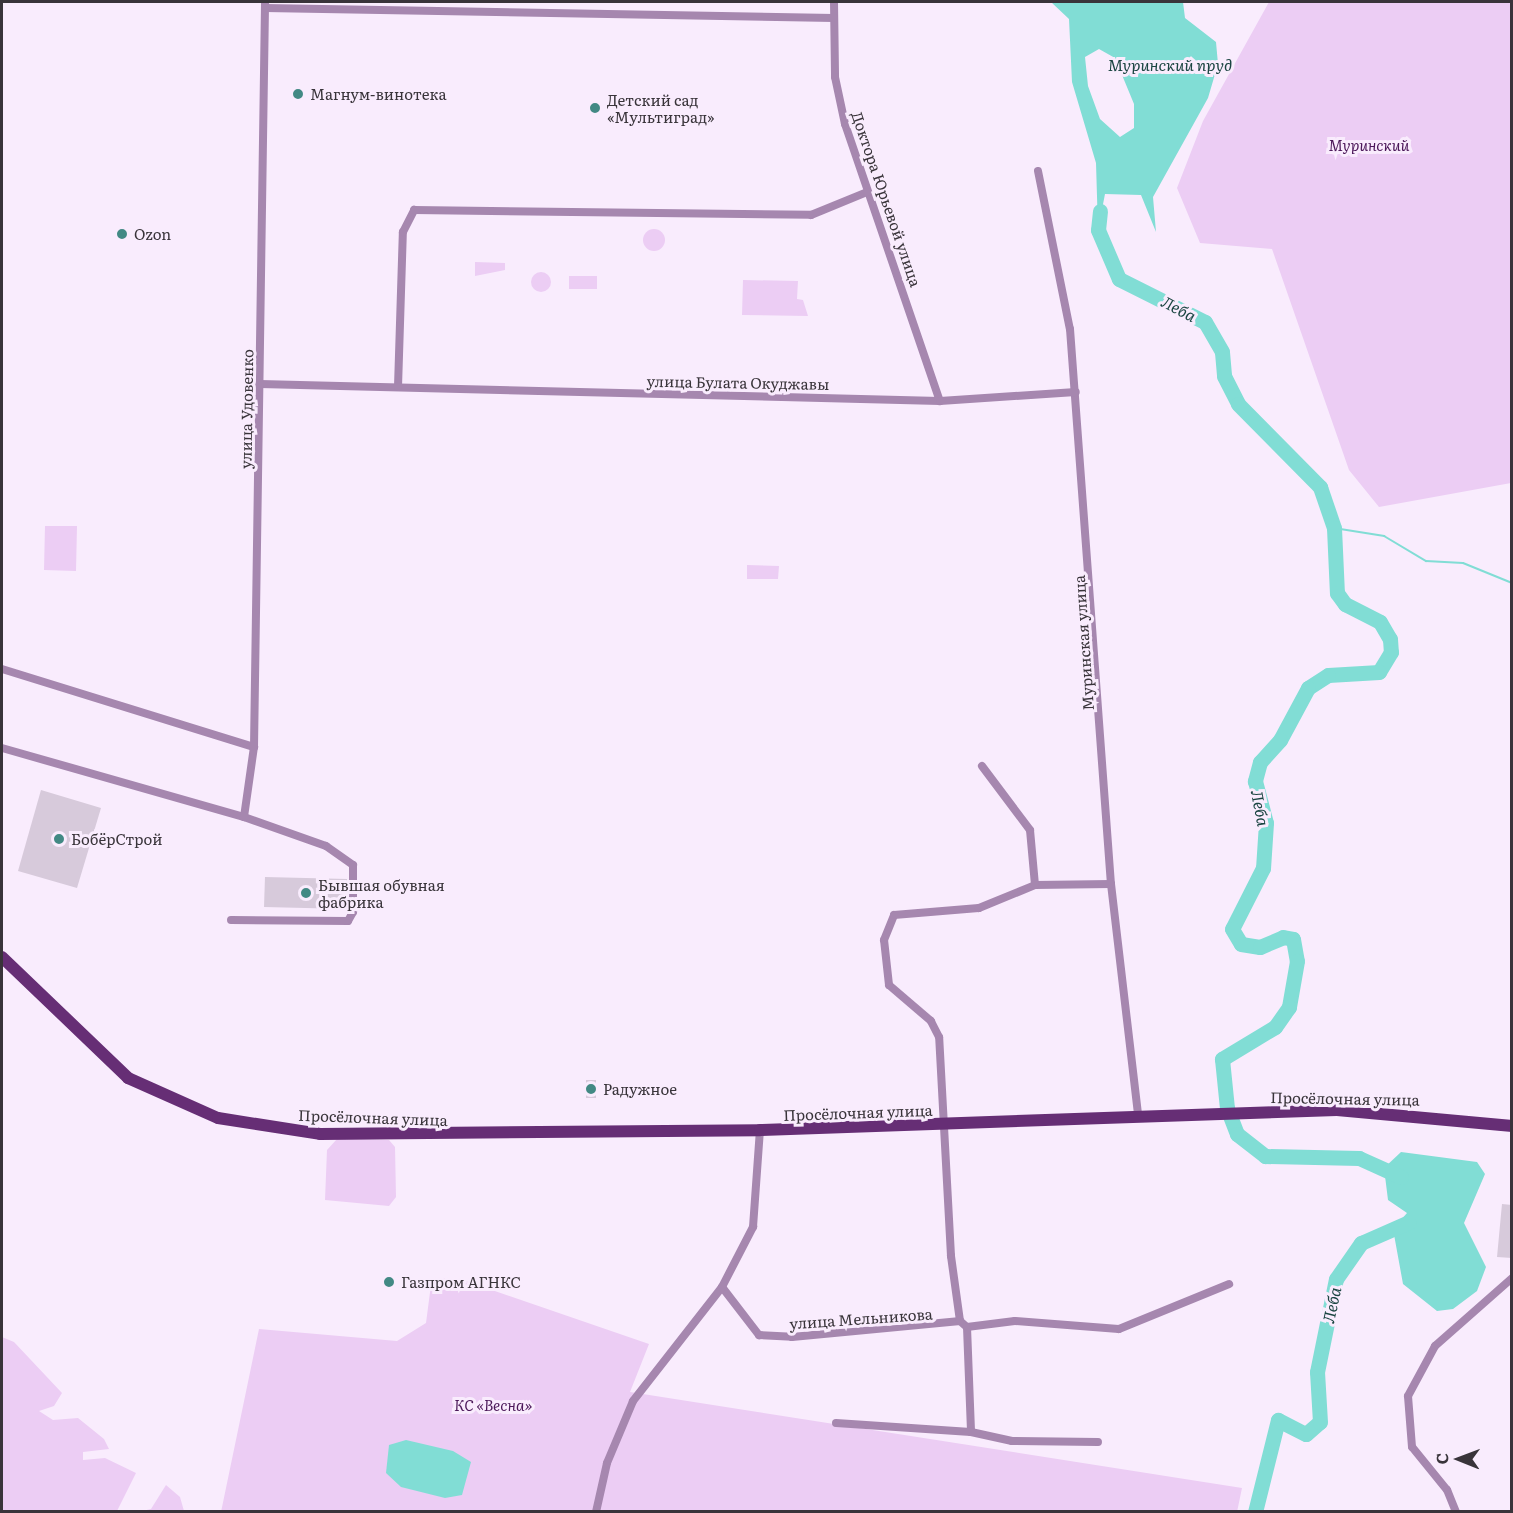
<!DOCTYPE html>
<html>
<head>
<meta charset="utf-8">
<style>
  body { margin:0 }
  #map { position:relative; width:1513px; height:1513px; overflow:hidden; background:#f9ecfd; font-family:Literata,serif }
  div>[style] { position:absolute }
  .green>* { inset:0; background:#eccdf4 }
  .round { border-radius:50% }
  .water>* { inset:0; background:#81ddd5 }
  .stream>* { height:2px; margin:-1px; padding:0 1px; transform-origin:1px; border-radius:1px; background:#81ddd5 }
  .river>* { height:15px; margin:-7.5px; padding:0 7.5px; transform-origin:7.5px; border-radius:7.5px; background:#81ddd5 }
  .building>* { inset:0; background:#d7cadb }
  .minor>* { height:8px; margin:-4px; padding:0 4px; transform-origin:4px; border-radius:4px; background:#a687af }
  .primary>* { height:12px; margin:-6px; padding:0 6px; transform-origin:6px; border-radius:6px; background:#662e75 }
  .dots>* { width:16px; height:16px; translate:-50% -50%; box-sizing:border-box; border:3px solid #f9ecfd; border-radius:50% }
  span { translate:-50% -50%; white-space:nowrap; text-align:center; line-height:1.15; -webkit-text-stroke:6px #f9ecfd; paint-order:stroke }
  .poi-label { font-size:15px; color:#39343a }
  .left { translate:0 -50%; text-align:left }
  .park-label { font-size:15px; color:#4b1759; font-style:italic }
  .street-label { font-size:15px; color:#39343a }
  .water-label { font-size:16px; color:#1b4542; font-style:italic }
  .frame { position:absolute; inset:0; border:3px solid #39343a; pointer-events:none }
  .north { position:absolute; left:1429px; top:1429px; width:60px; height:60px; -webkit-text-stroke:4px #f9ecfd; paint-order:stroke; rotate:271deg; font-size:16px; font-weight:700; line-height:24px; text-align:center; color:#39343a }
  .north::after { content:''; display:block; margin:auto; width:21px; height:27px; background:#39343a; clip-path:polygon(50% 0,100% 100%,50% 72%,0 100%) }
</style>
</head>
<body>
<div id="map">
  <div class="green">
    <div style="clip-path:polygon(1269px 2px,1511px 2px,1511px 483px,1379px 507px,1349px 470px,1272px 249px,1200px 243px,1177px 188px,1203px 121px)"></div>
    <div class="round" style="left:643px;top:229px;width:22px;height:22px"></div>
    <div style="clip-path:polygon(475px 262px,505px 263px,505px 270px,475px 276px)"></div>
    <div class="round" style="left:531px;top:272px;width:20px;height:20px"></div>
    <div style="clip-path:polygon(569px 276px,597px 276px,597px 289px,569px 289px)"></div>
    <div style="clip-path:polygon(743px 280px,798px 281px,797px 299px,803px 300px,808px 316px,742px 315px)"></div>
    <div style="clip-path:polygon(45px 526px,77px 526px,76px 571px,44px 570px)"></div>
    <div style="clip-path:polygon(747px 565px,779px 566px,778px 579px,747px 579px)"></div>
    <div style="clip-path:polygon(337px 1139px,389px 1140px,395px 1147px,396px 1197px,389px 1206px,325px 1200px,327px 1150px)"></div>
    <div style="clip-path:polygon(432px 1277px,466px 1281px,649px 1344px,630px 1392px,1242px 1488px,1237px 1512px,221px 1512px,259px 1329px,397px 1341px,426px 1323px)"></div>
    <div style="clip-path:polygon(2px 1337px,14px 1342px,62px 1393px,54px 1406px,39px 1411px,53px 1420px,78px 1418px,104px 1439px,109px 1449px,83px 1452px,83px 1460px,105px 1458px,136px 1473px,117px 1511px,2px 1511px)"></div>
    <div style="clip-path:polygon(166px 1485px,180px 1497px,184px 1511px,142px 1511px,151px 1509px)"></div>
  </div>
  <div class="water">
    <div style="clip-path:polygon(evenodd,1051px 2px,1183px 2px,1185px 18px,1216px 42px,1218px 64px,1208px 98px,1153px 197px,1156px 232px,1141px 195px,1105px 194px,1098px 230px,1096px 163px,1072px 82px,1069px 19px,1051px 2px,1099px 49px,1115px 58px,1134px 104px,1134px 128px,1120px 137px,1100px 119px,1088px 86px,1085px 57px,1099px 49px)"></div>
    <div style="clip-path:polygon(1401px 1152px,1477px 1162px,1485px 1174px,1464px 1223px,1486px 1267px,1477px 1291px,1453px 1309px,1437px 1311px,1403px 1284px,1393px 1229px,1407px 1213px,1388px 1200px,1384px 1168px)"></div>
    <div style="clip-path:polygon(406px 1440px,453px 1451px,471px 1462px,462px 1495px,445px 1498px,401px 1487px,386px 1473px,389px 1445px)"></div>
  </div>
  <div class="stream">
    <div style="left:1334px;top:528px;width:51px;rotate:9.1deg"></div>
    <div style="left:1384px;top:536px;width:49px;rotate:30.8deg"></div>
    <div style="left:1426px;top:561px;width:37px;rotate:3deg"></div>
    <div style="left:1463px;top:563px;width:53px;rotate:22.2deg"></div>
  </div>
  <div class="river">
    <div style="left:1100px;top:211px;width:19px;rotate:96deg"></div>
    <div style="left:1098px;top:230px;width:53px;rotate:66.8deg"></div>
    <div style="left:1119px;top:279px;width:96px;rotate:26.6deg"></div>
    <div style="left:1205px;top:322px;width:34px;rotate:60deg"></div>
    <div style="left:1222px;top:352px;width:24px;rotate:85deg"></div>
    <div style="left:1224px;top:376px;width:31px;rotate:63deg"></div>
    <div style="left:1238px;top:404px;width:117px;rotate:45.3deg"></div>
    <div style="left:1320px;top:487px;width:43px;rotate:71.1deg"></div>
    <div style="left:1334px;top:528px;width:65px;rotate:87.4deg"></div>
    <div style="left:1337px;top:593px;width:14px;rotate:54deg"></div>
    <div style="left:1345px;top:604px;width:39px;rotate:27deg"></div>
    <div style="left:1380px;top:622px;width:20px;rotate:60deg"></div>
    <div style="left:1390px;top:639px;width:13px;rotate:86deg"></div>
    <div style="left:1391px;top:652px;width:23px;rotate:121deg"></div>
    <div style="left:1379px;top:672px;width:51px;rotate:176.6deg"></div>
    <div style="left:1328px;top:675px;width:24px;rotate:147deg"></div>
    <div style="left:1308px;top:688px;width:59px;rotate:118.3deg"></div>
    <div style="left:1280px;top:740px;width:30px;rotate:132deg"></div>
    <div style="left:1260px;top:762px;width:20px;rotate:105deg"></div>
    <div style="left:1255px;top:781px;width:43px;rotate:75.3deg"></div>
    <div style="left:1266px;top:823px;width:45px;rotate:93.8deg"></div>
    <div style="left:1263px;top:868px;width:68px;rotate:116.9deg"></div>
    <div style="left:1232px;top:929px;width:17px;rotate:59deg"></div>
    <div style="left:1241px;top:944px;width:19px;rotate:9deg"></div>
    <div style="left:1260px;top:947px;width:25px;rotate:-23deg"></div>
    <div style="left:1283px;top:937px;width:10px;rotate:11deg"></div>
    <div style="left:1293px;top:939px;width:22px;rotate:80deg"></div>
    <div style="left:1297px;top:961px;width:47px;rotate:99.9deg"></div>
    <div style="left:1289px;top:1007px;width:24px;rotate:125deg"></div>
    <div style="left:1275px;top:1027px;width:62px;rotate:148.9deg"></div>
    <div style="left:1222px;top:1059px;width:49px;rotate:84.2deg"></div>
    <div style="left:1227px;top:1108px;width:28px;rotate:69deg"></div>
    <div style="left:1237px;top:1134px;width:36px;rotate:38deg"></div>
    <div style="left:1265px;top:1156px;width:94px;rotate:1.2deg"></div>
    <div style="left:1359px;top:1158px;width:46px;rotate:24.3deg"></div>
    <div style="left:1255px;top:1512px;width:95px;rotate:-76deg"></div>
    <div style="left:1278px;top:1420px;width:31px;rotate:27deg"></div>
    <div style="left:1306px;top:1434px;width:18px;rotate:-41deg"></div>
    <div style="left:1320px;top:1422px;width:50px;rotate:-93.4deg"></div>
    <div style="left:1317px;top:1372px;width:95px;rotate:-78.5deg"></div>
    <div style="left:1336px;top:1279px;width:44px;rotate:-55.2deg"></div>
    <div style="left:1361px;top:1243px;width:52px;rotate:-23.6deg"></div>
  </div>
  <div class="building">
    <div style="clip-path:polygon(41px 790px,101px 808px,77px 888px,18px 871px)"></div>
    <div style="clip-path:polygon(265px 877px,347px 879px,347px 909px,264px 907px)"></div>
    <div style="clip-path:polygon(586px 1080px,596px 1080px,596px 1098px,586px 1098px)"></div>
    <div style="clip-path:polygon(1502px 1204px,1512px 1205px,1512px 1258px,1497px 1257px)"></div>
  </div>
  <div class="minor">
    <div style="left:834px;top:2px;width:75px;rotate:89.2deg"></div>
    <div style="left:835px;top:77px;width:48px;rotate:78deg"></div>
    <div style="left:845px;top:124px;width:293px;rotate:71.1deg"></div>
    <div style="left:265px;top:8px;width:569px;rotate:1.01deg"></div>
    <div style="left:1038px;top:171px;width:161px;rotate:78.6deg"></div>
    <div style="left:1070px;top:329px;width:557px;rotate:85.78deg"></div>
    <div style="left:1111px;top:884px;width:232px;rotate:83.3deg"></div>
    <div style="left:260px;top:384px;width:680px;rotate:1.43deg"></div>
    <div style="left:940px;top:401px;width:136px;rotate:-3.8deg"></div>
    <div style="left:398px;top:387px;width:155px;rotate:-88.2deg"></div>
    <div style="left:403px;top:232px;width:25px;rotate:-63deg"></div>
    <div style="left:414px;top:210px;width:397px;rotate:0.7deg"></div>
    <div style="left:811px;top:215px;width:61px;rotate:-22.3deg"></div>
    <div style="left:2px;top:669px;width:264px;rotate:17.2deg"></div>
    <div style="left:2px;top:748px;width:252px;rotate:15.9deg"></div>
    <div style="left:244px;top:817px;width:87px;rotate:19.5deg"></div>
    <div style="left:326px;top:846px;width:33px;rotate:35deg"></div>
    <div style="left:353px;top:865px;width:47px;rotate:90deg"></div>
    <div style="left:353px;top:912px;width:10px;rotate:119deg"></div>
    <div style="left:348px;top:921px;width:117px;rotate:-179.5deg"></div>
    <div style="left:244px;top:817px;width:71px;rotate:-81.9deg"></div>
    <div style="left:254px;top:747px;width:745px;rotate:-89.15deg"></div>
    <div style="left:1035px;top:885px;width:76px;rotate:-0.8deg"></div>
    <div style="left:722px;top:1287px;width:61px;rotate:52.4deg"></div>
    <div style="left:759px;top:1335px;width:33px;rotate:3deg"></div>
    <div style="left:792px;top:1337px;width:169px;rotate:-5.4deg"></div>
    <div style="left:960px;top:1321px;width:9px;rotate:41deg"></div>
    <div style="left:967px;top:1327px;width:48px;rotate:-7.1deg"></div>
    <div style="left:1015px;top:1321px;width:104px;rotate:4.4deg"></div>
    <div style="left:1119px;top:1329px;width:119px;rotate:-22.2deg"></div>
    <div style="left:960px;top:1321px;width:66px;rotate:-97.9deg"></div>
    <div style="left:951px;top:1256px;width:219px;rotate:-93.1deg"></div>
    <div style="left:939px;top:1037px;width:18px;rotate:-117deg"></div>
    <div style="left:931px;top:1021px;width:55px;rotate:-139.4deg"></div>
    <div style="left:889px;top:985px;width:45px;rotate:-96.3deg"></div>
    <div style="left:884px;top:940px;width:27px;rotate:-68deg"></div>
    <div style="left:894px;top:915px;width:85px;rotate:-4.7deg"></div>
    <div style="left:979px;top:908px;width:61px;rotate:-22.3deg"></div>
    <div style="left:1035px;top:885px;width:55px;rotate:-95.2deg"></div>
    <div style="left:1030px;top:830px;width:80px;rotate:-126.9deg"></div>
    <div style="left:967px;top:1327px;width:105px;rotate:87.8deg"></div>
    <div style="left:836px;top:1423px;width:135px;rotate:3.8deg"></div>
    <div style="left:971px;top:1432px;width:42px;rotate:12.4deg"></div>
    <div style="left:1012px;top:1441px;width:86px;rotate:0.7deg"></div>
    <div style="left:596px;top:1512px;width:50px;rotate:-77.3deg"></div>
    <div style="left:607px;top:1463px;width:67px;rotate:-67.2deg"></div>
    <div style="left:633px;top:1401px;width:145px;rotate:-52deg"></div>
    <div style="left:722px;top:1287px;width:68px;rotate:-62.7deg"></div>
    <div style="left:753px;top:1227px;width:97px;rotate:-85.9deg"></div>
    <div style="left:1456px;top:1512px;width:24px;rotate:-112deg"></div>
    <div style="left:1447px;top:1490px;width:55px;rotate:-129.1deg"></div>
    <div style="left:1412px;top:1447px;width:51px;rotate:-94.5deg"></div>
    <div style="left:1408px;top:1396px;width:57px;rotate:-61.6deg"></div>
    <div style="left:1435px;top:1346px;width:103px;rotate:-41.4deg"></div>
  </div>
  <div class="primary">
    <div style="left:2px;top:957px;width:175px;rotate:43.8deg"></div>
    <div style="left:128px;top:1078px;width:98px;rotate:24deg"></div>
    <div style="left:218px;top:1118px;width:103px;rotate:8.9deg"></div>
    <div style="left:320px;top:1134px;width:440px;rotate:-0.5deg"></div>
    <div style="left:760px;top:1130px;width:577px;rotate:-1.99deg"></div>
    <div style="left:1337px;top:1110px;width:176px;rotate:5.2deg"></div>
  </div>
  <div class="dots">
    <div style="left:298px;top:94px;background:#428984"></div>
    <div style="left:595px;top:108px;background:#428984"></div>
    <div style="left:122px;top:234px;background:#428984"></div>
    <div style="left:59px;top:839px;background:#428984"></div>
    <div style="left:306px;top:893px;background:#428984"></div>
    <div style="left:591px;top:1089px;background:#428984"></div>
    <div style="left:389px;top:1282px;background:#428984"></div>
  </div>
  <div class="poi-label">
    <span class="left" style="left:310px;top:94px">Магнум-винотека</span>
    <span class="left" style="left:607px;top:108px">Детский сад<br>«Мультиград»</span>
    <span class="left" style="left:134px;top:234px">Ozon</span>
    <span class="left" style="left:71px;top:839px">БобёрСтрой</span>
    <span class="left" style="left:318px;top:893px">Бывшая обувная<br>фабрика</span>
    <span class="left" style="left:603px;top:1089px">Радужное</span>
    <span class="left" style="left:401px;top:1282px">Газпром АГНКС</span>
  </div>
  <div class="park-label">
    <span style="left:1369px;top:145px">Муринский</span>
    <span style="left:493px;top:1405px">КС «Весна»</span>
  </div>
  <div class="street-label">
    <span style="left:887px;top:199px;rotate:71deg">Доктора Юрьевой улица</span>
    <span style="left:738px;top:382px;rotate:1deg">улица Булата Окуджавы</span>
    <span style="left:246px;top:409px;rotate:-89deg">улица Удовенко</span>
    <span style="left:1083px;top:643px;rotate:-94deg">Муринская улица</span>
    <span style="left:1345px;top:1098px;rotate:1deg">Просёлочная улица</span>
    <span style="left:858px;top:1112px;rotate:-2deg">Просёлочная улица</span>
    <span style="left:373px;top:1117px;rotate:2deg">Просёлочная улица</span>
    <span style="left:861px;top:1318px;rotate:-4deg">улица Мельникова</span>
  </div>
  <div class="water-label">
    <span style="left:1170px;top:64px">Муринский пруд</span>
    <span style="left:1179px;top:308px;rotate:28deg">Леба</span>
    <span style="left:1261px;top:808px;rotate:79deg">Леба</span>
    <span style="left:1331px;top:1305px;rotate:-78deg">Леба</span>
  </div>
  <div class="frame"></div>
  <div class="north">С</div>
</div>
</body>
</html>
